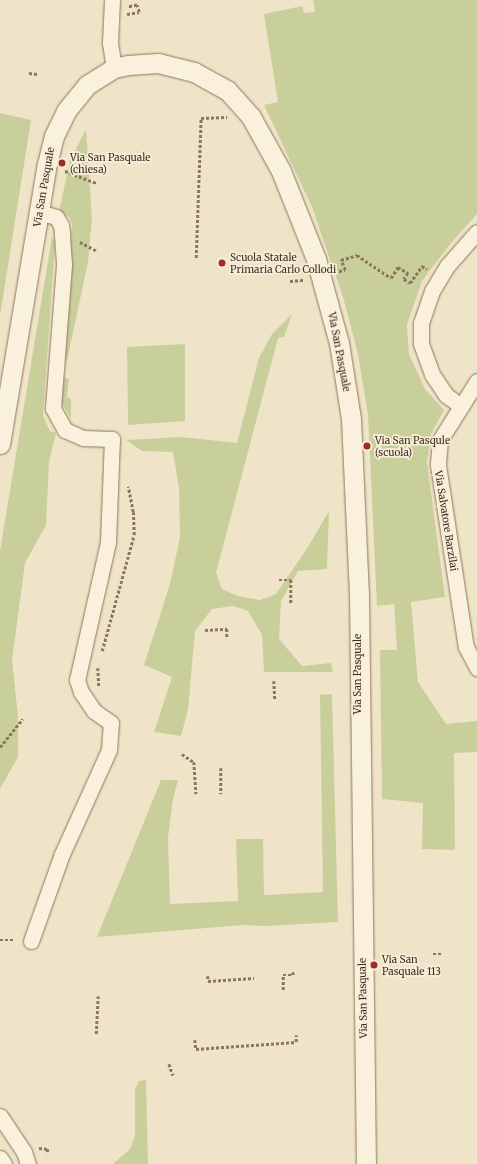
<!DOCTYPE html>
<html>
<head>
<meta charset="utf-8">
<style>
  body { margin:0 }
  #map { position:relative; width:477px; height:1164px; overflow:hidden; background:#f0e4c8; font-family:Merriweather,serif }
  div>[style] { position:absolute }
  .green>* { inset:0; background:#c9cf9b }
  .path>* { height:2.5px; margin-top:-1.25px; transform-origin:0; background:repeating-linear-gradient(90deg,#8d765c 0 3px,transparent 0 5px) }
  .roads { filter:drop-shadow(0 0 1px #8d765c) drop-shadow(0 0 1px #8d765c) }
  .minor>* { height:15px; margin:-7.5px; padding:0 7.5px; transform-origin:7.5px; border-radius:7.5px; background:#faf1dc }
  .tertiary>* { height:19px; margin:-9.5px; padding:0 9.5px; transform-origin:9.5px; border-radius:9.5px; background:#faf1dc }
  .dots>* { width:11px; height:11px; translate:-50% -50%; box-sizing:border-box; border:2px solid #f7eed8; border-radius:50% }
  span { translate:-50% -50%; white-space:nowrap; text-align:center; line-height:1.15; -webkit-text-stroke:3.5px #f7eed8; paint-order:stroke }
  .poi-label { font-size:10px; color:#3d2e20 }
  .left { translate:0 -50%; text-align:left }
  .street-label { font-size:10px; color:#3d2e20 }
</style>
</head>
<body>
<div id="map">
  <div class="green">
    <div style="clip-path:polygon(313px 0,477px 0,477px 214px,451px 243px,422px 281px,407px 325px,409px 354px,425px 389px,444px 410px,431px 434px,427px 462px,445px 597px,411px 602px,418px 682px,446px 724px,477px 721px,477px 752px,454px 753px,455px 850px,422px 849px,423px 803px,382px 799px,380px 650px,397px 650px,394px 604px,377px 606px,368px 415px,358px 354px,343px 297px,312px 207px,264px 105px,278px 102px,264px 14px,302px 6px,304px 13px,315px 12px)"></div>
    <div style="clip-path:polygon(0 113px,31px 120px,0 316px)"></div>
    <div style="clip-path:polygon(86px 129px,92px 219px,88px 262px,67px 361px,63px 360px,72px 225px,70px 218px,59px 211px,70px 161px)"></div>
    <div style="clip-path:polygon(52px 237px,55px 243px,43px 416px,50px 431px,56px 433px,49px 462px,46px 525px,25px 563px,12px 660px,18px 716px,18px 757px,0 789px,0 551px)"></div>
    <div style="clip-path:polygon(292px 314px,284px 337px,278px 338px,216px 573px,222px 589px,238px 596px,260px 600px,276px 594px,308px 547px,329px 511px,327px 569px,298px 571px,281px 601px,279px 639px,302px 666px,331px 663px,333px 672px,264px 672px,262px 635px,248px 611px,233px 606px,212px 609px,195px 631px,188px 710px,181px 736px,154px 732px,172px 677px,144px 665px,170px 584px,180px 537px,179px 488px,173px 452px,142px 451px,126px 440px,182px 437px,237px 443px,259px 358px,272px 334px)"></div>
    <div style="clip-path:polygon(185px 344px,185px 421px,128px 425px,127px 347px)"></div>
    <div style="clip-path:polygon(61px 377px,69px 379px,67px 397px,71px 399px,71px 419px,60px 399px)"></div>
    <div style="clip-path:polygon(332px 694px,338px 922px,268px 926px,243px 925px,97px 937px,161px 780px,178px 780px,173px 799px,168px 837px,170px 904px,238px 901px,236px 839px,263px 839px,264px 895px,323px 892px,320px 695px)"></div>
    <div style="clip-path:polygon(146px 1080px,148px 1164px,113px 1164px,130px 1149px,135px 1136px,135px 1090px,139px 1081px)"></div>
  </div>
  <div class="path">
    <div style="left:127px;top:14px;width:12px;rotate:-9deg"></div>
    <div style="left:139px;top:12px;width:7px;rotate:-106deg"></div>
    <div style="left:137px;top:5px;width:9px;rotate:167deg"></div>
    <div style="left:29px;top:73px;width:8px;rotate:7deg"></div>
    <div style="left:65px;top:171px;width:34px;rotate:21deg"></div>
    <div style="left:80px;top:242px;width:19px;rotate:28deg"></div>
    <div style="left:196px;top:258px;width:140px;rotate:-88deg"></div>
    <div style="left:201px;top:118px;width:26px;rotate:-2deg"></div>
    <div style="left:339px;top:271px;width:6px;rotate:-9deg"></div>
    <div style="left:345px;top:270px;width:11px;rotate:-112deg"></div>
    <div style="left:341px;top:260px;width:17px;rotate:-17deg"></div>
    <div style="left:357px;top:255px;width:41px;rotate:34.1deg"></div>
    <div style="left:391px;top:278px;width:13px;rotate:-58deg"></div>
    <div style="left:398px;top:267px;width:12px;rotate:31deg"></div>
    <div style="left:408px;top:273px;width:7px;rotate:124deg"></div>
    <div style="left:404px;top:279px;width:7px;rotate:34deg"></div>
    <div style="left:410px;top:283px;width:21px;rotate:-55deg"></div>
    <div style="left:422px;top:266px;width:6px;rotate:31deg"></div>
    <div style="left:290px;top:281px;width:13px;rotate:-4deg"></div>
    <div style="left:279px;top:580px;width:12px"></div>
    <div style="left:291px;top:580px;width:24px;rotate:90deg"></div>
    <div style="left:205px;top:630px;width:22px;rotate:-3deg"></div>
    <div style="left:227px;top:629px;width:8px;rotate:90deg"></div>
    <div style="left:102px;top:651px;width:120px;rotate:-74.6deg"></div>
    <div style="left:134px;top:535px;width:23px;rotate:-92deg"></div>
    <div style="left:133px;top:512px;width:26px;rotate:-101deg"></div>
    <div style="left:98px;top:668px;width:19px;rotate:87deg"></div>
    <div style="left:274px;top:681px;width:18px;rotate:87deg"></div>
    <div style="left:0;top:747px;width:36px;rotate:-51deg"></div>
    <div style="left:182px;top:754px;width:14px;rotate:34deg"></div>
    <div style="left:194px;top:762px;width:32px;rotate:86deg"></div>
    <div style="left:221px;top:768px;width:26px;rotate:90deg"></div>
    <div style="left:0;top:940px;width:15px"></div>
    <div style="left:433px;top:954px;width:8px"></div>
    <div style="left:208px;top:976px;width:5px;rotate:90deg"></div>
    <div style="left:208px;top:981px;width:46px;rotate:-3.7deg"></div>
    <div style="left:283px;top:990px;width:15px;rotate:-90deg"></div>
    <div style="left:283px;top:975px;width:10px"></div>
    <div style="left:293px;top:975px;width:3px;rotate:-108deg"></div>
    <div style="left:96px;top:1034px;width:38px;rotate:-87deg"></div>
    <div style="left:195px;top:1040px;width:9px;rotate:84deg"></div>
    <div style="left:196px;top:1049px;width:100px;rotate:-4deg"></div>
    <div style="left:296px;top:1042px;width:7px;rotate:-90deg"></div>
    <div style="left:169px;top:1064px;width:12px;rotate:70deg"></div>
    <div style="left:39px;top:1148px;width:9px;rotate:6deg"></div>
    <div style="left:48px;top:1149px;width:5px;rotate:101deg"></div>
  </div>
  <div class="roads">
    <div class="minor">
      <div style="left:112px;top:0;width:43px;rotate:92.7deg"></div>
      <div style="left:110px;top:43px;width:25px;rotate:81deg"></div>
      <div style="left:477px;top:381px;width:70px;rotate:122.1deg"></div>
      <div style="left:440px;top:440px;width:25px;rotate:95deg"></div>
      <div style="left:438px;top:465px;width:184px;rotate:81.3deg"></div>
      <div style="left:466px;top:647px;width:24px;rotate:62deg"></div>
      <div style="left:461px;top:406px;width:19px;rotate:-144deg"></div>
      <div style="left:446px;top:395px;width:25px;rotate:-124deg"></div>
      <div style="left:432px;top:374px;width:33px;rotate:-110deg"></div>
      <div style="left:421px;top:343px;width:20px;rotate:-90deg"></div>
      <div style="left:421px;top:323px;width:34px;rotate:-71deg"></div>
      <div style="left:432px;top:291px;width:29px;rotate:-59deg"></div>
      <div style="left:447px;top:266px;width:45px;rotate:-48.6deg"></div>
      <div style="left:31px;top:941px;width:92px;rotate:-70.4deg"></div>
      <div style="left:62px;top:854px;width:114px;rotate:-65.7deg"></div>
      <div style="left:109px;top:750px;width:27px;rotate:-86deg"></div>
      <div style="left:111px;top:723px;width:21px;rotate:-145deg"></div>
      <div style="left:94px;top:711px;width:23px;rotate:-124deg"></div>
      <div style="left:81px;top:692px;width:13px;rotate:-108deg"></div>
      <div style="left:77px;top:680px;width:141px;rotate:-77.3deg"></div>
      <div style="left:108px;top:542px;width:103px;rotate:-87.8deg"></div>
      <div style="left:112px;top:439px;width:29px;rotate:-178deg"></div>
      <div style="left:83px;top:438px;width:20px;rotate:-156deg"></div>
      <div style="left:65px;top:430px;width:25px;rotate:-119deg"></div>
      <div style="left:53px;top:408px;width:144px;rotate:-85.6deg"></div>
      <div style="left:64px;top:264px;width:31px;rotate:-94deg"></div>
      <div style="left:62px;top:233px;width:8px;rotate:-97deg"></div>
      <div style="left:61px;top:225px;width:9px;rotate:-122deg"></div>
      <div style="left:56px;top:217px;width:18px;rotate:-164deg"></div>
      <div style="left:0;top:1116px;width:43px;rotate:56.3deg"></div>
      <div style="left:24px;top:1152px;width:13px;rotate:72deg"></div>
      <div style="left:0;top:1158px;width:7px;rotate:56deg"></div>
    </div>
    <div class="tertiary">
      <div style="left:0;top:444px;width:284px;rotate:-80.5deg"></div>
      <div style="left:47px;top:164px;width:29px;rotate:-76deg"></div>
      <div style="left:54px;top:136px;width:28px;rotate:-64deg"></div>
      <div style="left:66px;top:111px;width:33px;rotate:-51deg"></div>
      <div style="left:87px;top:85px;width:32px;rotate:-32deg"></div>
      <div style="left:114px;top:68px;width:14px;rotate:-12deg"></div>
      <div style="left:128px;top:65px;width:30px;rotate:-4deg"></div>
      <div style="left:158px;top:63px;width:37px;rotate:14deg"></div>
      <div style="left:194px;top:72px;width:38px;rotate:29deg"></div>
      <div style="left:227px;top:90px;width:36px;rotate:48deg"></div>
      <div style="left:251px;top:117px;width:62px;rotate:60.9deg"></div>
      <div style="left:281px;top:171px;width:95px;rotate:68.3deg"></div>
      <div style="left:316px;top:259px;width:87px;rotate:74.7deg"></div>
      <div style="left:339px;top:343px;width:77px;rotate:81deg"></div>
      <div style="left:351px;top:419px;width:175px;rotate:87.4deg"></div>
      <div style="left:359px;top:594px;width:570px;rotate:89.3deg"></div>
    </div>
  </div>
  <div class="dots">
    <div style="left:62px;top:163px;background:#9e2a2b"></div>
    <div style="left:222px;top:263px;background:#9e2a2b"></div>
    <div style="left:367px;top:446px;background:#9e2a2b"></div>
    <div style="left:374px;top:965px;background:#9e2a2b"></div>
  </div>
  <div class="poi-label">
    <span class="left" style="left:70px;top:163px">Via San Pasquale<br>(chiesa)</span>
    <span class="left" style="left:230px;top:263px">Scuola Statale<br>Primaria Carlo Collodi</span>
    <span class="left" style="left:375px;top:446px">Via San Pasqule<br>(scuola)</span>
    <span class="left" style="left:382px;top:965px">Via San<br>Pasquale 113</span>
  </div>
  <div class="street-label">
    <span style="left:44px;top:187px;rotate:-80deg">Via San Pasquale</span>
    <span style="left:339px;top:352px;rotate:79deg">Via San Pasquale</span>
    <span style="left:446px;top:521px;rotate:81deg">Via Salvatore Barzilai</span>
    <span style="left:358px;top:674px;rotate:-90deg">Via San Pasquale</span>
    <span style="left:363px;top:998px;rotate:-91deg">Via San Pasquale</span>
  </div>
</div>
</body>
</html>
